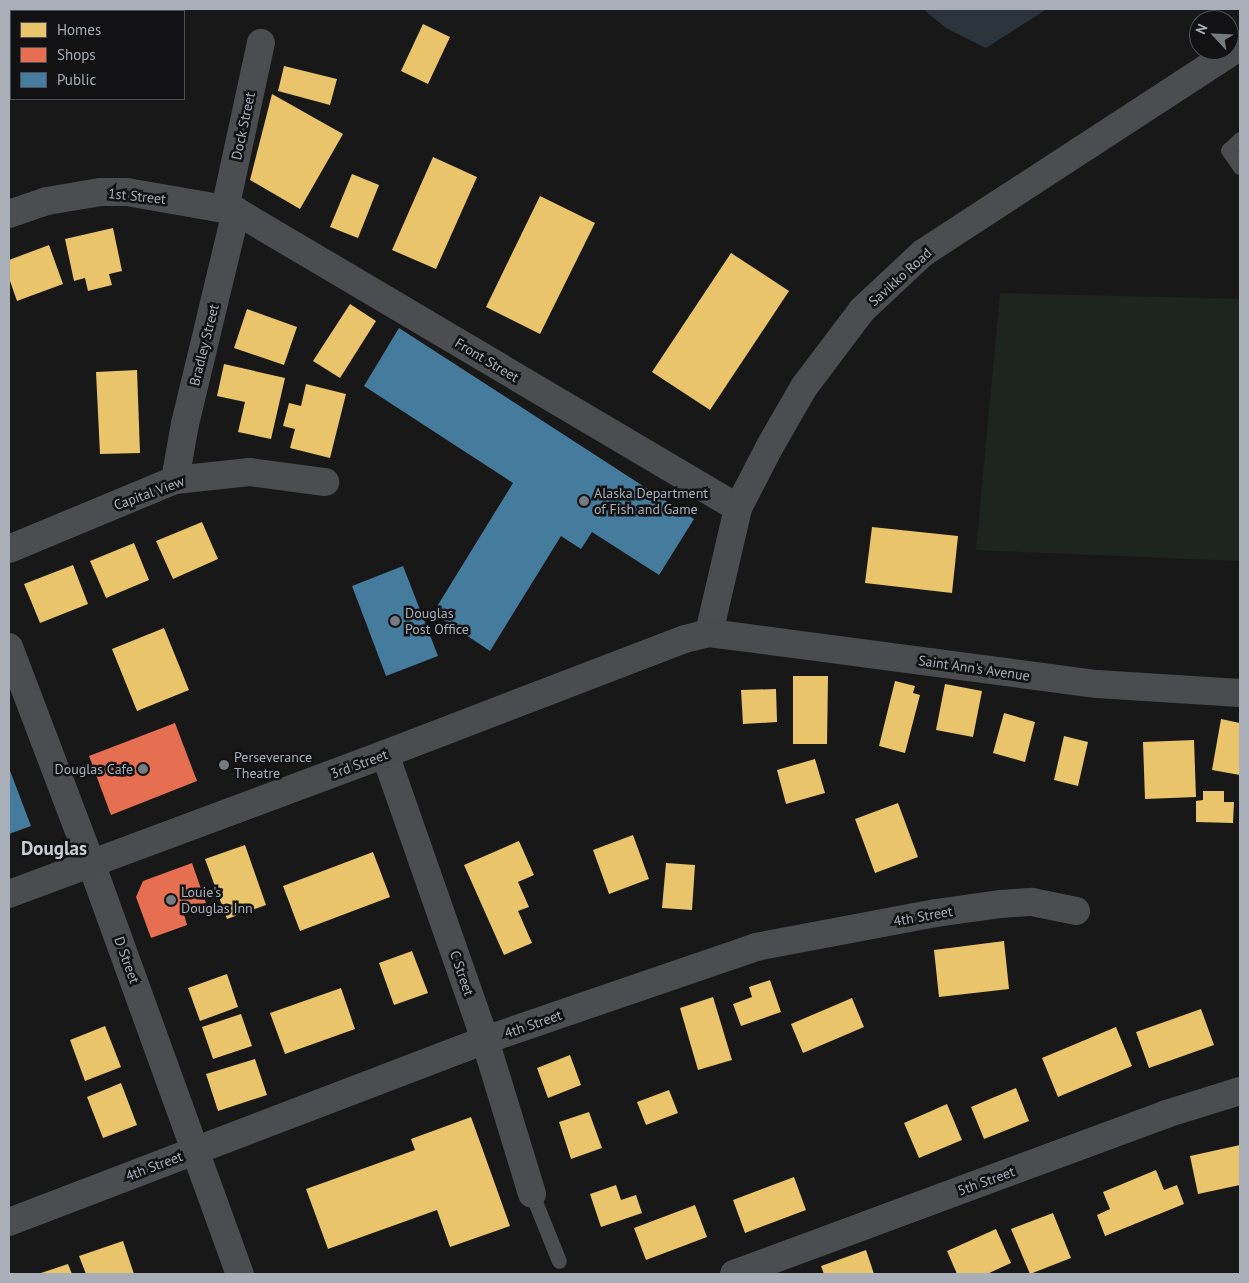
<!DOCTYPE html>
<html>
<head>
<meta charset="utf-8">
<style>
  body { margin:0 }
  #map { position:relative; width:1249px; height:1283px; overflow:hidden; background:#181818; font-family:"PT Sans",sans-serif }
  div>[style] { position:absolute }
  .green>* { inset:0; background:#1d251e }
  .water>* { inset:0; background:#2a343a }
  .homes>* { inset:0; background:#e9c46a }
  .shops>* { inset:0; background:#e76f51 }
  .public>* { inset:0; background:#457b9d }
  .lane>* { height:15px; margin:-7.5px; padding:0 7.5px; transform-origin:7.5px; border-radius:7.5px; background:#4b4d51 }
  .street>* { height:28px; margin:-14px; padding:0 14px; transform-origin:14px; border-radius:14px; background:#4b4d51 }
  .secondary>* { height:28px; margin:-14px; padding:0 14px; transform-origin:14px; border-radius:14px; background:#4a4c4f }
  .dots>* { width:14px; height:14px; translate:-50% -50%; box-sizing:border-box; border:2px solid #121214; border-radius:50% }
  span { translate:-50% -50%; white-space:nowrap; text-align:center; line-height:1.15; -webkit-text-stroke:5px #121214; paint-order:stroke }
  .street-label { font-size:14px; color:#a8afb9 }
  .poi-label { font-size:14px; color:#a8afb9 }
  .left { translate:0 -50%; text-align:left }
  .right { translate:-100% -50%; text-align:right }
  .district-label { font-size:19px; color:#c9ced5; font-weight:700 }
  .frame { position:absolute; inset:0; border:10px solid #a8afb9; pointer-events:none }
  .legend { position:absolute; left:10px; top:10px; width:175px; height:90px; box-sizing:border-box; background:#121214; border:1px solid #4e5156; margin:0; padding:6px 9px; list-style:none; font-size:15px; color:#a8afb9 }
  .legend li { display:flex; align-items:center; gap:10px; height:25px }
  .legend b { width:25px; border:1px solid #4e5156 }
  .north { position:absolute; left:1189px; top:10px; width:50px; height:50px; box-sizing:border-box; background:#121214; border:1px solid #4e5156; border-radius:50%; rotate:295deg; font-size:14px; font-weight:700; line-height:20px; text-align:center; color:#a8afb9 }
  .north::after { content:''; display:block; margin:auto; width:18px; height:22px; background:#767a81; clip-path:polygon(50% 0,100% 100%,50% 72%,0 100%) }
</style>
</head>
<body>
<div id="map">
  <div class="green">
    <div style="clip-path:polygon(1000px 293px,1240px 299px,1240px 561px,976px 550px)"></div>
  </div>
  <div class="water">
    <div style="clip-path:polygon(923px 9px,1047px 9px,986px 48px,946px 28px)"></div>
  </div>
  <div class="homes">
    <div style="clip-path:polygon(423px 24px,450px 37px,428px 84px,401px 71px)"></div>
    <div style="clip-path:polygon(284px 66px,337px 79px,330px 105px,278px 91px)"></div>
    <div style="clip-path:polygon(272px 94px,343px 134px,300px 209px,250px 180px)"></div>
    <div style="clip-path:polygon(433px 157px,477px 177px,436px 269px,392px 250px)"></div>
    <div style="clip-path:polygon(352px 174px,379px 185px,358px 238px,330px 227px)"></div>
    <div style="clip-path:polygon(540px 196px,595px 223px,540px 334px,486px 307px)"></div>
    <div style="clip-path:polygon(113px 228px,122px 271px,109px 274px,112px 285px,88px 291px,85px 278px,74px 281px,65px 239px)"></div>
    <div style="clip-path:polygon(49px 245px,63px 284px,17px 301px,9px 278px,9px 260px)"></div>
    <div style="clip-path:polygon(731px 253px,789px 291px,710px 410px,652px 372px)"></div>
    <div style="clip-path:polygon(350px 304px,376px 321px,340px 378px,313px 361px)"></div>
    <div style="clip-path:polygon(247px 309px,297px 327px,284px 365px,234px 348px)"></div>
    <div style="clip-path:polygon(224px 364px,285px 378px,271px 439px,238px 432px,245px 402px,217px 396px)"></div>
    <div style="clip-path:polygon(137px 370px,140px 453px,100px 454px,96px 372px)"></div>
    <div style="clip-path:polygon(306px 384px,346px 394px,330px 458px,290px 448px,295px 429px,283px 426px,289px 403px,301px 406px)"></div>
    <div style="clip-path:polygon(202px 522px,218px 559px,173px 579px,156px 541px)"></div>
    <div style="clip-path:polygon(872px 527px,958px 536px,952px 593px,865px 583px)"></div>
    <div style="clip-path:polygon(134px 543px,149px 580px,106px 598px,90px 561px)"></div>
    <div style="clip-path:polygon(73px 565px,88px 604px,40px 623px,24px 584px)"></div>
    <div style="clip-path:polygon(164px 628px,189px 690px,137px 711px,112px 649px)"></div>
    <div style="clip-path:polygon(793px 676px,828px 676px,827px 744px,793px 744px)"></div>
    <div style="clip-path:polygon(895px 681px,915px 686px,913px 693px,920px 695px,905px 753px,879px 746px)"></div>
    <div style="clip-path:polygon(945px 684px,982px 691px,973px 737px,936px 730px)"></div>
    <div style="clip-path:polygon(776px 689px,777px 722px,743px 724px,741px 690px)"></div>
    <div style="clip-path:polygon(1004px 713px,1035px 722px,1025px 762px,993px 753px)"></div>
    <div style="clip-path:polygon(1221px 719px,1240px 723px,1240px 775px,1212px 770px)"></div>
    <div style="clip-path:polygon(1064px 736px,1088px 742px,1078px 786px,1054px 780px)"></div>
    <div style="clip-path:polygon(1194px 740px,1196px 797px,1145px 799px,1143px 742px)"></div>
    <div style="clip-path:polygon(815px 759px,825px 793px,786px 804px,777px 770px)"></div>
    <div style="clip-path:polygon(1203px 791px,1224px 791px,1224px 802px,1234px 802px,1233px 823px,1196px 822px,1196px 801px,1203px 800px)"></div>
    <div style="clip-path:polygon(898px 803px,918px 857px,875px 873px,855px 819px)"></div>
    <div style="clip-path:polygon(633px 835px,649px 879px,609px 894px,593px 850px)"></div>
    <div style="clip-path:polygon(519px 841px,534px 875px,518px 882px,529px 907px,518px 911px,532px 943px,504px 955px,464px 865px)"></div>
    <div style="clip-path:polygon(245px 845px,266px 905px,227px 919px,205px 859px)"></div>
    <div style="clip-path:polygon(373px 852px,390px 897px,300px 931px,283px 886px)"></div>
    <div style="clip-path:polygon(666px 863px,695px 865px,692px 910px,662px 908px)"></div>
    <div style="clip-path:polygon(1004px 941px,1009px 989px,939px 997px,934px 950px)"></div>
    <div style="clip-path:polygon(412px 951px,428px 993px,394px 1005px,379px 963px)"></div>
    <div style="clip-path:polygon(227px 974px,238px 1007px,200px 1021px,188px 988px)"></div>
    <div style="clip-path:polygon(770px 980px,781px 1012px,741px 1026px,733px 1004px,752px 997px,749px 987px)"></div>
    <div style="clip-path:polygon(341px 988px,355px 1029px,285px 1054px,270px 1013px)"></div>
    <div style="clip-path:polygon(713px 997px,732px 1060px,698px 1070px,680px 1008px)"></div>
    <div style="clip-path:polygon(852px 998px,864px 1027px,803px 1053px,791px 1024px)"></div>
    <div style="clip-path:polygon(1201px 1009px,1214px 1045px,1149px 1068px,1136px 1032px)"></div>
    <div style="clip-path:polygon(241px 1014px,252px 1046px,213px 1059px,202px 1027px)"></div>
    <div style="clip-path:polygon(105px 1026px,121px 1067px,85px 1081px,70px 1040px)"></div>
    <div style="clip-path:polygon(1116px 1027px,1132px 1066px,1058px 1097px,1042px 1058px)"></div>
    <div style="clip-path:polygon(570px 1055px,581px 1085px,548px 1098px,537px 1068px)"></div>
    <div style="clip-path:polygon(255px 1059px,267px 1095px,218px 1111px,206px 1074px)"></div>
    <div style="clip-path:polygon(121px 1083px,137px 1125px,103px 1138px,87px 1097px)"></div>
    <div style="clip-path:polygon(1016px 1088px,1029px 1121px,984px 1139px,971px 1107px)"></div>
    <div style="clip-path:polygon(669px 1090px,678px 1113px,646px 1125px,637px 1102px)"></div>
    <div style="clip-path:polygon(947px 1104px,962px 1140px,919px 1158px,904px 1123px)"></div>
    <div style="clip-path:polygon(589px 1112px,602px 1148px,571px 1159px,559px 1122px)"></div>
    <div style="clip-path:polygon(471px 1117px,510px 1226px,450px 1247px,437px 1210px,328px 1249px,306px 1189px,415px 1150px,411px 1139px)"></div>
    <div style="clip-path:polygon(1240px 1145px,1240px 1185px,1198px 1194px,1190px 1156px)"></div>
    <div style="clip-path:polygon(1156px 1170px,1164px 1190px,1177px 1185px,1184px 1204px,1105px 1236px,1097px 1215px,1110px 1209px,1103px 1192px)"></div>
    <div style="clip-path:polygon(794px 1177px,806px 1210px,745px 1233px,733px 1200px)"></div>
    <div style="clip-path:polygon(616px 1185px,621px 1200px,636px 1195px,642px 1213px,601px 1227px,590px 1194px)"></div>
    <div style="clip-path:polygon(695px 1205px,707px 1237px,646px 1260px,634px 1228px)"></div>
    <div style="clip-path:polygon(1053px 1213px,1071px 1258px,1030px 1274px,1011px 1229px)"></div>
    <div style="clip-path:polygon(996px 1229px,1011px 1263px,987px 1274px,957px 1274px,947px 1251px)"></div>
    <div style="clip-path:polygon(123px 1241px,134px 1274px,86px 1274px,79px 1256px)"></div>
    <div style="clip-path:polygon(866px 1250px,874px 1274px,824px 1274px,821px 1266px)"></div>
    <div style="clip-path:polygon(68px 1264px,72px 1274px,38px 1274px)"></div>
  </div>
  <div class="shops">
    <div style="clip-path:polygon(175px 723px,197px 781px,111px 815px,89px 756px)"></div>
    <div style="clip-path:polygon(192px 863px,206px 903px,183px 911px,187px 925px,151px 938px,136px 897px,143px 881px)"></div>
  </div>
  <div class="public">
    <div style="clip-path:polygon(399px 328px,694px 519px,659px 575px,592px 532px,581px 549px,561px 536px,490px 651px,433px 613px,513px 483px,364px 386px)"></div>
    <div style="clip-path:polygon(403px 566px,438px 656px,386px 676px,352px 586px)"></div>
    <div style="clip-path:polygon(9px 768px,31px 826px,9px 834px)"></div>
  </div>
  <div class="lane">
    <div style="left:1240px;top:139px;width:16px;rotate:137deg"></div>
    <div style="left:1228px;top:150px;width:21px;rotate:55deg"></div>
    <div style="left:532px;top:1194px;width:72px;rotate:68.1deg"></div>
  </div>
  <div class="street">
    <div style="left:225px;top:209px;width:170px;rotate:-77.8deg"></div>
    <div style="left:9px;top:214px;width:40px;rotate:-18.9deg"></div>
    <div style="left:47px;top:201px;width:55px;rotate:-9.5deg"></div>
    <div style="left:101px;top:192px;width:26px"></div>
    <div style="left:127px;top:192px;width:111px;rotate:9.9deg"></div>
    <div style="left:236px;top:211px;width:583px;rotate:30.61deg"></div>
    <div style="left:175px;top:480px;width:57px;rotate:-79.9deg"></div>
    <div style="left:185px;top:424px;width:219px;rotate:-76.5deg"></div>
    <div style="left:9px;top:549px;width:180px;rotate:-22.6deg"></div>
    <div style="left:175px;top:480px;width:75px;rotate:-6.1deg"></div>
    <div style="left:250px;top:472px;width:76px;rotate:7.6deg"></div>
    <div style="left:709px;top:633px;width:128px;rotate:-76.9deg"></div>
    <div style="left:738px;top:508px;width:70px;rotate:-62.7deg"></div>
    <div style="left:770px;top:446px;width:68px;rotate:-60deg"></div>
    <div style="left:804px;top:387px;width:96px;rotate:-53deg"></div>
    <div style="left:862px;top:310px;width:83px;rotate:-43.1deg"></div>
    <div style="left:923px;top:253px;width:379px;rotate:-33.1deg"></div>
    <div style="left:9px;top:647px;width:231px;rotate:69.2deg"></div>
    <div style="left:91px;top:863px;width:437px;rotate:70.1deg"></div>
    <div style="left:385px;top:754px;width:303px;rotate:70.7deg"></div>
    <div style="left:485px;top:1040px;width:161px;rotate:73deg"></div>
    <div style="left:9px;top:1222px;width:510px;rotate:-20.92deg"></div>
    <div style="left:485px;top:1040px;width:287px;rotate:-18.9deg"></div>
    <div style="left:756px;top:947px;width:183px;rotate:-10.7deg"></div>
    <div style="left:936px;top:913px;width:66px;rotate:-7.9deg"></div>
    <div style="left:1001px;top:904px;width:31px;rotate:-4deg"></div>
    <div style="left:1032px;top:902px;width:45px;rotate:11.6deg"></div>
    <div style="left:734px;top:1274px;width:461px;rotate:-20.3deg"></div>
    <div style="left:1166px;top:1114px;width:77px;rotate:-17.3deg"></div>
  </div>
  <div class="secondary">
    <div style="left:9px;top:894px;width:401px;rotate:-20.4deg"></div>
    <div style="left:385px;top:754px;width:321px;rotate:-21deg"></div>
    <div style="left:685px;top:639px;width:25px;rotate:-14deg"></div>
    <div style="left:709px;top:633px;width:391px;rotate:7.5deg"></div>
    <div style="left:1097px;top:684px;width:143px;rotate:3.6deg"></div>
  </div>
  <div class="dots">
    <div style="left:584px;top:501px;background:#767a81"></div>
    <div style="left:395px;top:621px;background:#767a81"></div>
    <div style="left:224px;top:765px;background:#767a81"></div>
    <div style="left:143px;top:769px;background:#767a81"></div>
    <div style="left:171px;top:900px;background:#767a81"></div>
  </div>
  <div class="street-label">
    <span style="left:243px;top:126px;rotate:-78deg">Dock Street</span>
    <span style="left:137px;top:196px;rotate:6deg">1st Street</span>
    <span style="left:900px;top:277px;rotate:-42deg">Savikko Road</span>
    <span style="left:204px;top:345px;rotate:-76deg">Bradley Street</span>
    <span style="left:487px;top:360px;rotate:31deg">Front Street</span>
    <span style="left:149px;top:493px;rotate:-20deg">Capital View</span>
    <span style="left:974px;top:668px;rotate:8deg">Saint Ann's Avenue</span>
    <span style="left:359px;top:764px;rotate:-20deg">3rd Street</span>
    <span style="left:923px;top:916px;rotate:-10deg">4th Street</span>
    <span style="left:127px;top:960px;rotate:70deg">D Street</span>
    <span style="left:462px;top:973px;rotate:71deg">C Street</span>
    <span style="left:533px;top:1024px;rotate:-19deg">4th Street</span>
    <span style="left:154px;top:1166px;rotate:-21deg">4th Street</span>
    <span style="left:986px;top:1181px;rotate:-20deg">5th Street</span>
  </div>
  <div class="poi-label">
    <span class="left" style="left:594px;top:501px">Alaska Department<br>of Fish and Game</span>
    <span class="left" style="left:405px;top:621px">Douglas<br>Post Office</span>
    <span class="left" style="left:234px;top:765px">Perseverance<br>Theatre</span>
    <span class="right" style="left:133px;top:769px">Douglas Cafe</span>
    <span class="left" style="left:181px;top:900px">Louie's<br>Douglas Inn</span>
  </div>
  <div class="district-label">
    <span style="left:54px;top:849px">Douglas</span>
  </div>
  <div class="frame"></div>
  <ul class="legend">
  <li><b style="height:14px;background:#e9c46a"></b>Homes</li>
  <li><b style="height:14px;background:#e76f51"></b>Shops</li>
  <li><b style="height:14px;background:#457b9d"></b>Public</li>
  </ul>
  <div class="north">N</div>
</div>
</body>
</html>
